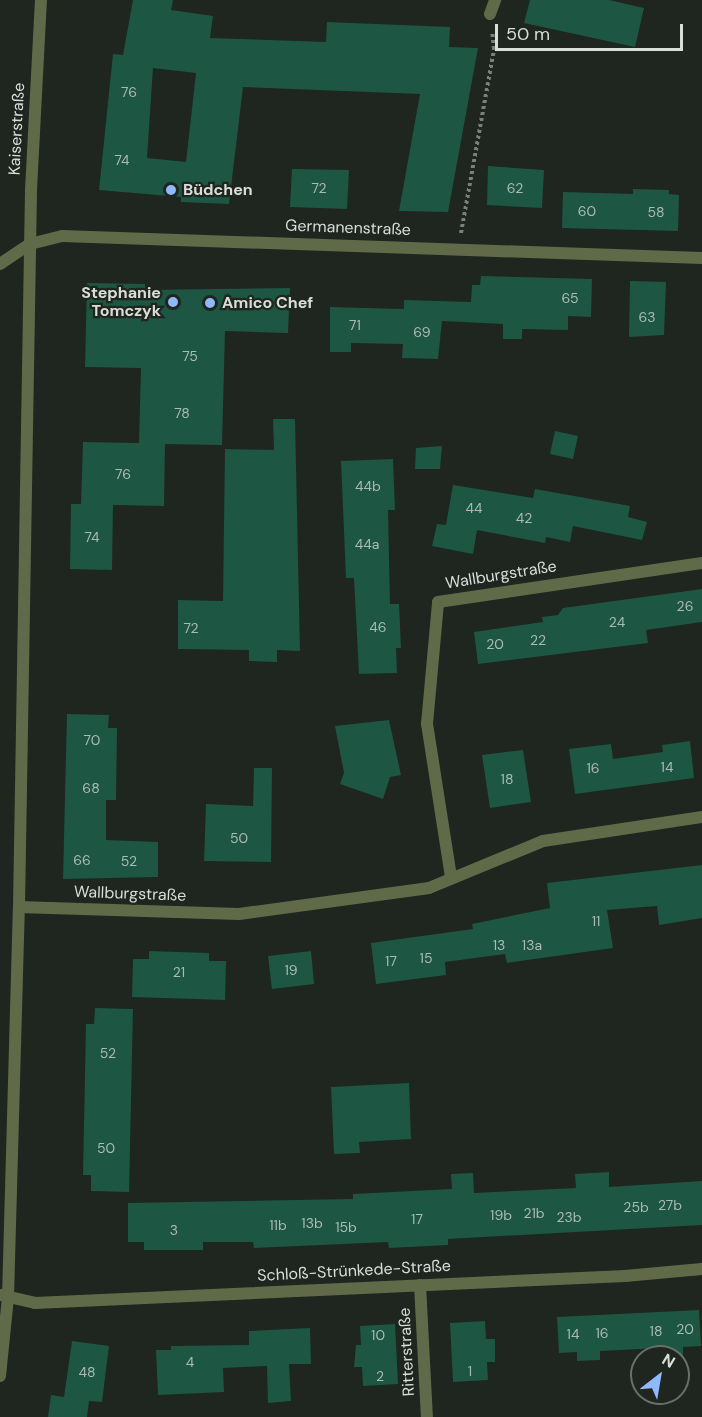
<!DOCTYPE html>
<html>
<head>
<meta charset="utf-8">
<style>
  body { margin:0 }
  #map { position:relative; width:702px; height:1417px; overflow:hidden; background:#1f251f; font-family:"DM Sans",sans-serif }
  div>[style] { position:absolute }
  .building>* { inset:0; background:#1d5643 }
  .path>* { height:4px; margin-top:-2px; transform-origin:0; background:repeating-linear-gradient(90deg,#7b807b 0 3px,transparent 0 6px) }
  .street>* { height:12px; margin:-6px; padding:0 6px; transform-origin:6px; border-radius:6px; background:#606a49 }
  .dots>* { width:16px; height:16px; translate:-50% -50%; box-sizing:border-box; border:3px solid #1f251f; border-radius:50% }
  span { translate:-50% -50%; white-space:nowrap; text-align:center; line-height:1.15; -webkit-text-stroke:4.5px #1f251f; paint-order:stroke }
  .number-label { font-size:14px; color:#abbbb4 }
  .number-label span { -webkit-text-stroke-width:0 }
  .street-label { font-size:16px; color:#daddd9 }
  .poi-label { font-size:16px; color:#daddd9; font-weight:700 }
  .left { translate:0 -50%; text-align:left }
  .right { translate:-100% -50%; text-align:right }
  .north { position:absolute; left:630px; top:1345px; width:60px; height:60px; box-sizing:border-box; background:#1f251f; border:2px solid #6a6f69; border-radius:50%; rotate:31deg; font-size:16px; font-weight:700; line-height:24px; text-align:center; color:#daddd9 }
  .north::after { content:''; display:block; margin:auto; width:21px; height:27px; background:#90b8fd; clip-path:polygon(50% 0,100% 100%,50% 72%,0 100%) }
  .scale { position:absolute; left:495px; top:24px; width:188px; height:27px; box-sizing:border-box; border:3px solid #daddd9; border-top:0; padding-left:8px; font-size:18px; line-height:21px; white-space:nowrap; color:#daddd9; -webkit-text-stroke:4px #1f251f; paint-order:stroke }
</style>
</head>
<body>
<div id="map">
  <div class="building">
    <div style="clip-path:polygon(evenodd,133px 0,173px 0,171px 10px,213px 16px,210px 38px,326px 42px,327px 22px,450px 27px,449px 47px,478px 48px,448px 212px,399px 211px,420px 94px,243px 87px,229px 204px,181px 202px,181px 197px,99px 190px,113px 54px,123px 55px,133px 0,153px 68px,196px 73px,186px 162px,147px 158px,153px 68px)"></div>
    <div style="clip-path:polygon(530px 0,609px 0,644px 8px,635px 47px,524px 23px)"></div>
    <div style="clip-path:polygon(488px 166px,544px 170px,542px 208px,487px 205px)"></div>
    <div style="clip-path:polygon(292px 169px,349px 170px,347px 209px,290px 207px)"></div>
    <div style="clip-path:polygon(633px 189px,669px 190px,669px 194px,679px 195px,678px 231px,562px 228px,563px 192px,633px 194px)"></div>
    <div style="clip-path:polygon(481px 276px,592px 279px,591px 317px,568px 316px,568px 330px,522px 329px,522px 339px,503px 339px,503px 324px,442px 321px,438px 359px,402px 358px,403px 344px,351px 343px,351px 352px,330px 352px,330px 307px,404px 309px,404px 300px,471px 302px,472px 285px,480px 285px)"></div>
    <div style="clip-path:polygon(630px 281px,666px 282px,664px 335px,629px 337px)"></div>
    <div style="clip-path:polygon(87px 283px,145px 284px,145px 290px,290px 288px,288px 333px,225px 331px,222px 445px,165px 444px,164px 506px,113px 505px,112px 570px,70px 569px,71px 504px,81px 504px,83px 442px,139px 443px,141px 368px,85px 367px)"></div>
    <div style="clip-path:polygon(273px 419px,295px 419px,300px 651px,277px 650px,277px 662px,249px 661px,249px 650px,178px 649px,178px 600px,223px 601px,225px 449px,274px 450px)"></div>
    <div style="clip-path:polygon(555px 431px,578px 436px,573px 459px,550px 454px)"></div>
    <div style="clip-path:polygon(442px 446px,440px 469px,415px 469px,416px 448px)"></div>
    <div style="clip-path:polygon(393px 459px,395px 510px,388px 510px,390px 604px,399px 604px,401px 648px,396px 648px,397px 673px,359px 674px,354px 578px,346px 578px,341px 461px)"></div>
    <div style="clip-path:polygon(453px 485px,533px 498px,535px 489px,630px 506px,628px 517px,647px 522px,642px 540px,573px 526px,570px 542px,546px 537px,545px 543px,477px 530px,473px 554px,432px 546px,437px 524px,446px 525px)"></div>
    <div style="clip-path:polygon(702px 589px,702px 622px,646px 630px,648px 643px,478px 664px,474px 632px,543px 622px,542px 617px,558px 615px,563px 608px)"></div>
    <div style="clip-path:polygon(67px 714px,109px 715px,108px 728px,117px 728px,116px 800px,106px 800px,106px 840px,158px 842px,158px 877px,63px 879px)"></div>
    <div style="clip-path:polygon(389px 720px,401px 775px,390px 777px,383px 799px,340px 784px,344px 773px,335px 726px)"></div>
    <div style="clip-path:polygon(690px 741px,694px 778px,575px 794px,569px 749px,611px 744px,613px 759px,663px 752px,662px 745px)"></div>
    <div style="clip-path:polygon(523px 750px,531px 802px,490px 808px,482px 755px)"></div>
    <div style="clip-path:polygon(254px 768px,272px 768px,271px 862px,204px 861px,206px 804px,253px 806px)"></div>
    <div style="clip-path:polygon(702px 865px,702px 918px,659px 925px,657px 906px,607px 910px,613px 948px,507px 963px,505px 954px,445px 962px,446px 975px,376px 984px,371px 943px,473px 929px,472px 924px,550px 908px,547px 883px)"></div>
    <div style="clip-path:polygon(149px 951px,209px 953px,209px 961px,226px 961px,225px 1000px,132px 997px,133px 959px,149px 959px)"></div>
    <div style="clip-path:polygon(311px 951px,314px 984px,272px 989px,268px 956px)"></div>
    <div style="clip-path:polygon(95px 1008px,133px 1009px,129px 1192px,91px 1191px,91px 1175px,83px 1175px,86px 1024px,94px 1024px)"></div>
    <div style="clip-path:polygon(409px 1083px,411px 1139px,359px 1142px,360px 1153px,334px 1154px,331px 1087px)"></div>
    <div style="clip-path:polygon(609px 1172px,609px 1187px,702px 1181px,702px 1225px,448px 1239px,448px 1245px,389px 1248px,388px 1242px,254px 1248px,253px 1242px,203px 1242px,203px 1250px,144px 1250px,144px 1242px,128px 1242px,128px 1203px,353px 1199px,353px 1194px,452px 1189px,451px 1174px,473px 1173px,474px 1193px,576px 1188px,575px 1174px)"></div>
    <div style="clip-path:polygon(699px 1310px,701px 1346px,683px 1347px,683px 1355px,661px 1357px,660px 1348px,600px 1351px,600px 1360px,577px 1361px,577px 1352px,559px 1353px,557px 1317px)"></div>
    <div style="clip-path:polygon(485px 1321px,486px 1339px,495px 1339px,495px 1362px,487px 1362px,488px 1380px,453px 1382px,450px 1323px)"></div>
    <div style="clip-path:polygon(395px 1324px,398px 1384px,363px 1386px,362px 1367px,354px 1367px,356px 1345px,361px 1345px,360px 1326px)"></div>
    <div style="clip-path:polygon(310px 1328px,311px 1364px,289px 1364px,291px 1401px,268px 1403px,267px 1366px,223px 1368px,224px 1392px,158px 1395px,156px 1350px,171px 1350px,171px 1346px,249px 1345px,249px 1331px)"></div>
    <div style="clip-path:polygon(72px 1341px,109px 1346px,102px 1402px,89px 1401px,87px 1417px,48px 1417px,51px 1395px,64px 1397px)"></div>
  </div>
  <div class="path">
    <div style="left:461px;top:233px;width:187px;rotate:-79.8deg"></div>
    <div style="left:494px;top:49px;width:18px;rotate:-96deg"></div>
  </div>
  <div class="street">
    <div style="left:490px;top:14px;width:15px;rotate:-70deg"></div>
    <div style="left:0;top:264px;width:36px;rotate:-34deg"></div>
    <div style="left:30px;top:244px;width:33px;rotate:-14deg"></div>
    <div style="left:62px;top:236px;width:640px;rotate:1.97deg"></div>
    <div style="left:451px;top:877px;width:155px;rotate:-98.9deg"></div>
    <div style="left:427px;top:724px;width:122px;rotate:-84.8deg"></div>
    <div style="left:438px;top:602px;width:267px;rotate:-8.4deg"></div>
    <div style="left:19px;top:907px;width:220px;rotate:1.8deg"></div>
    <div style="left:239px;top:914px;width:192px;rotate:-7.8deg"></div>
    <div style="left:429px;top:888px;width:123px;rotate:-22.4deg"></div>
    <div style="left:543px;top:841px;width:161px;rotate:-8.6deg"></div>
    <div style="left:420px;top:1285px;width:132px;rotate:87deg"></div>
    <div style="left:1px;top:1295px;width:35px;rotate:13deg"></div>
    <div style="left:35px;top:1303px;width:591px;rotate:-2.62deg"></div>
    <div style="left:625px;top:1276px;width:77px;rotate:-5.2deg"></div>
    <div style="left:0;top:1376px;width:79px;rotate:-84.2deg"></div>
    <div style="left:8px;top:1297px;width:390px;rotate:-88.4deg"></div>
    <div style="left:19px;top:907px;width:717px;rotate:-89.04deg"></div>
    <div style="left:31px;top:190px;width:190px;rotate:-87deg"></div>
  </div>
  <div class="dots">
    <div style="left:171px;top:190px;background:#90b8fd"></div>
    <div style="left:173px;top:302px;background:#90b8fd"></div>
    <div style="left:210px;top:303px;background:#90b8fd"></div>
  </div>
  <div class="number-label">
    <span style="left:129px;top:92px">76</span>
    <span style="left:122px;top:160px">74</span>
    <span style="left:319px;top:188px">72</span>
    <span style="left:515px;top:188px">62</span>
    <span style="left:587px;top:211px">60</span>
    <span style="left:656px;top:212px">58</span>
    <span style="left:570px;top:298px">65</span>
    <span style="left:647px;top:317px">63</span>
    <span style="left:355px;top:325px">71</span>
    <span style="left:422px;top:332px">69</span>
    <span style="left:190px;top:356px">75</span>
    <span style="left:182px;top:413px">78</span>
    <span style="left:123px;top:474px">76</span>
    <span style="left:368px;top:486px">44b</span>
    <span style="left:474px;top:508px">44</span>
    <span style="left:524px;top:518px">42</span>
    <span style="left:92px;top:537px">74</span>
    <span style="left:367px;top:544px">44a</span>
    <span style="left:685px;top:606px">26</span>
    <span style="left:617px;top:622px">24</span>
    <span style="left:378px;top:627px">46</span>
    <span style="left:191px;top:628px">72</span>
    <span style="left:538px;top:640px">22</span>
    <span style="left:495px;top:644px">20</span>
    <span style="left:92px;top:740px">70</span>
    <span style="left:667px;top:767px">14</span>
    <span style="left:593px;top:768px">16</span>
    <span style="left:507px;top:779px">18</span>
    <span style="left:91px;top:788px">68</span>
    <span style="left:239px;top:838px">50</span>
    <span style="left:82px;top:860px">66</span>
    <span style="left:129px;top:861px">52</span>
    <span style="left:596px;top:921px">11</span>
    <span style="left:499px;top:945px">13</span>
    <span style="left:532px;top:945px">13a</span>
    <span style="left:426px;top:958px">15</span>
    <span style="left:391px;top:961px">17</span>
    <span style="left:291px;top:970px">19</span>
    <span style="left:179px;top:972px">21</span>
    <span style="left:108px;top:1053px">52</span>
    <span style="left:106px;top:1148px">50</span>
    <span style="left:670px;top:1205px">27b</span>
    <span style="left:636px;top:1207px">25b</span>
    <span style="left:534px;top:1213px">21b</span>
    <span style="left:501px;top:1215px">19b</span>
    <span style="left:569px;top:1217px">23b</span>
    <span style="left:417px;top:1219px">17</span>
    <span style="left:312px;top:1223px">13b</span>
    <span style="left:278px;top:1225px">11b</span>
    <span style="left:346px;top:1227px">15b</span>
    <span style="left:174px;top:1230px">3</span>
    <span style="left:685px;top:1329px">20</span>
    <span style="left:656px;top:1331px">18</span>
    <span style="left:602px;top:1333px">16</span>
    <span style="left:573px;top:1334px">14</span>
    <span style="left:378px;top:1335px">10</span>
    <span style="left:190px;top:1362px">4</span>
    <span style="left:470px;top:1371px">1</span>
    <span style="left:87px;top:1372px">48</span>
    <span style="left:380px;top:1376px">2</span>
  </div>
  <div class="street-label">
    <span style="left:17px;top:129px;rotate:-87deg">Kaiserstraße</span>
    <span style="left:348px;top:228px;rotate:2deg">Germanenstraße</span>
    <span style="left:501px;top:575px;rotate:-9deg">Wallburgstraße</span>
    <span style="left:130px;top:894px;rotate:2deg">Wallburgstraße</span>
    <span style="left:354px;top:1271px;rotate:-3deg">Schloß-Strünkede-Straße</span>
    <span style="left:407px;top:1352px;rotate:-93deg">Ritterstraße</span>
  </div>
  <div class="poi-label">
    <span class="left" style="left:183px;top:190px">Büdchen</span>
    <span class="right" style="left:161px;top:302px">Stephanie<br>Tomczyk</span>
    <span class="left" style="left:222px;top:303px">Amico Chef</span>
  </div>
  <div class="north">N</div>
  <div class="scale">50 m</div>
</div>
</body>
</html>
